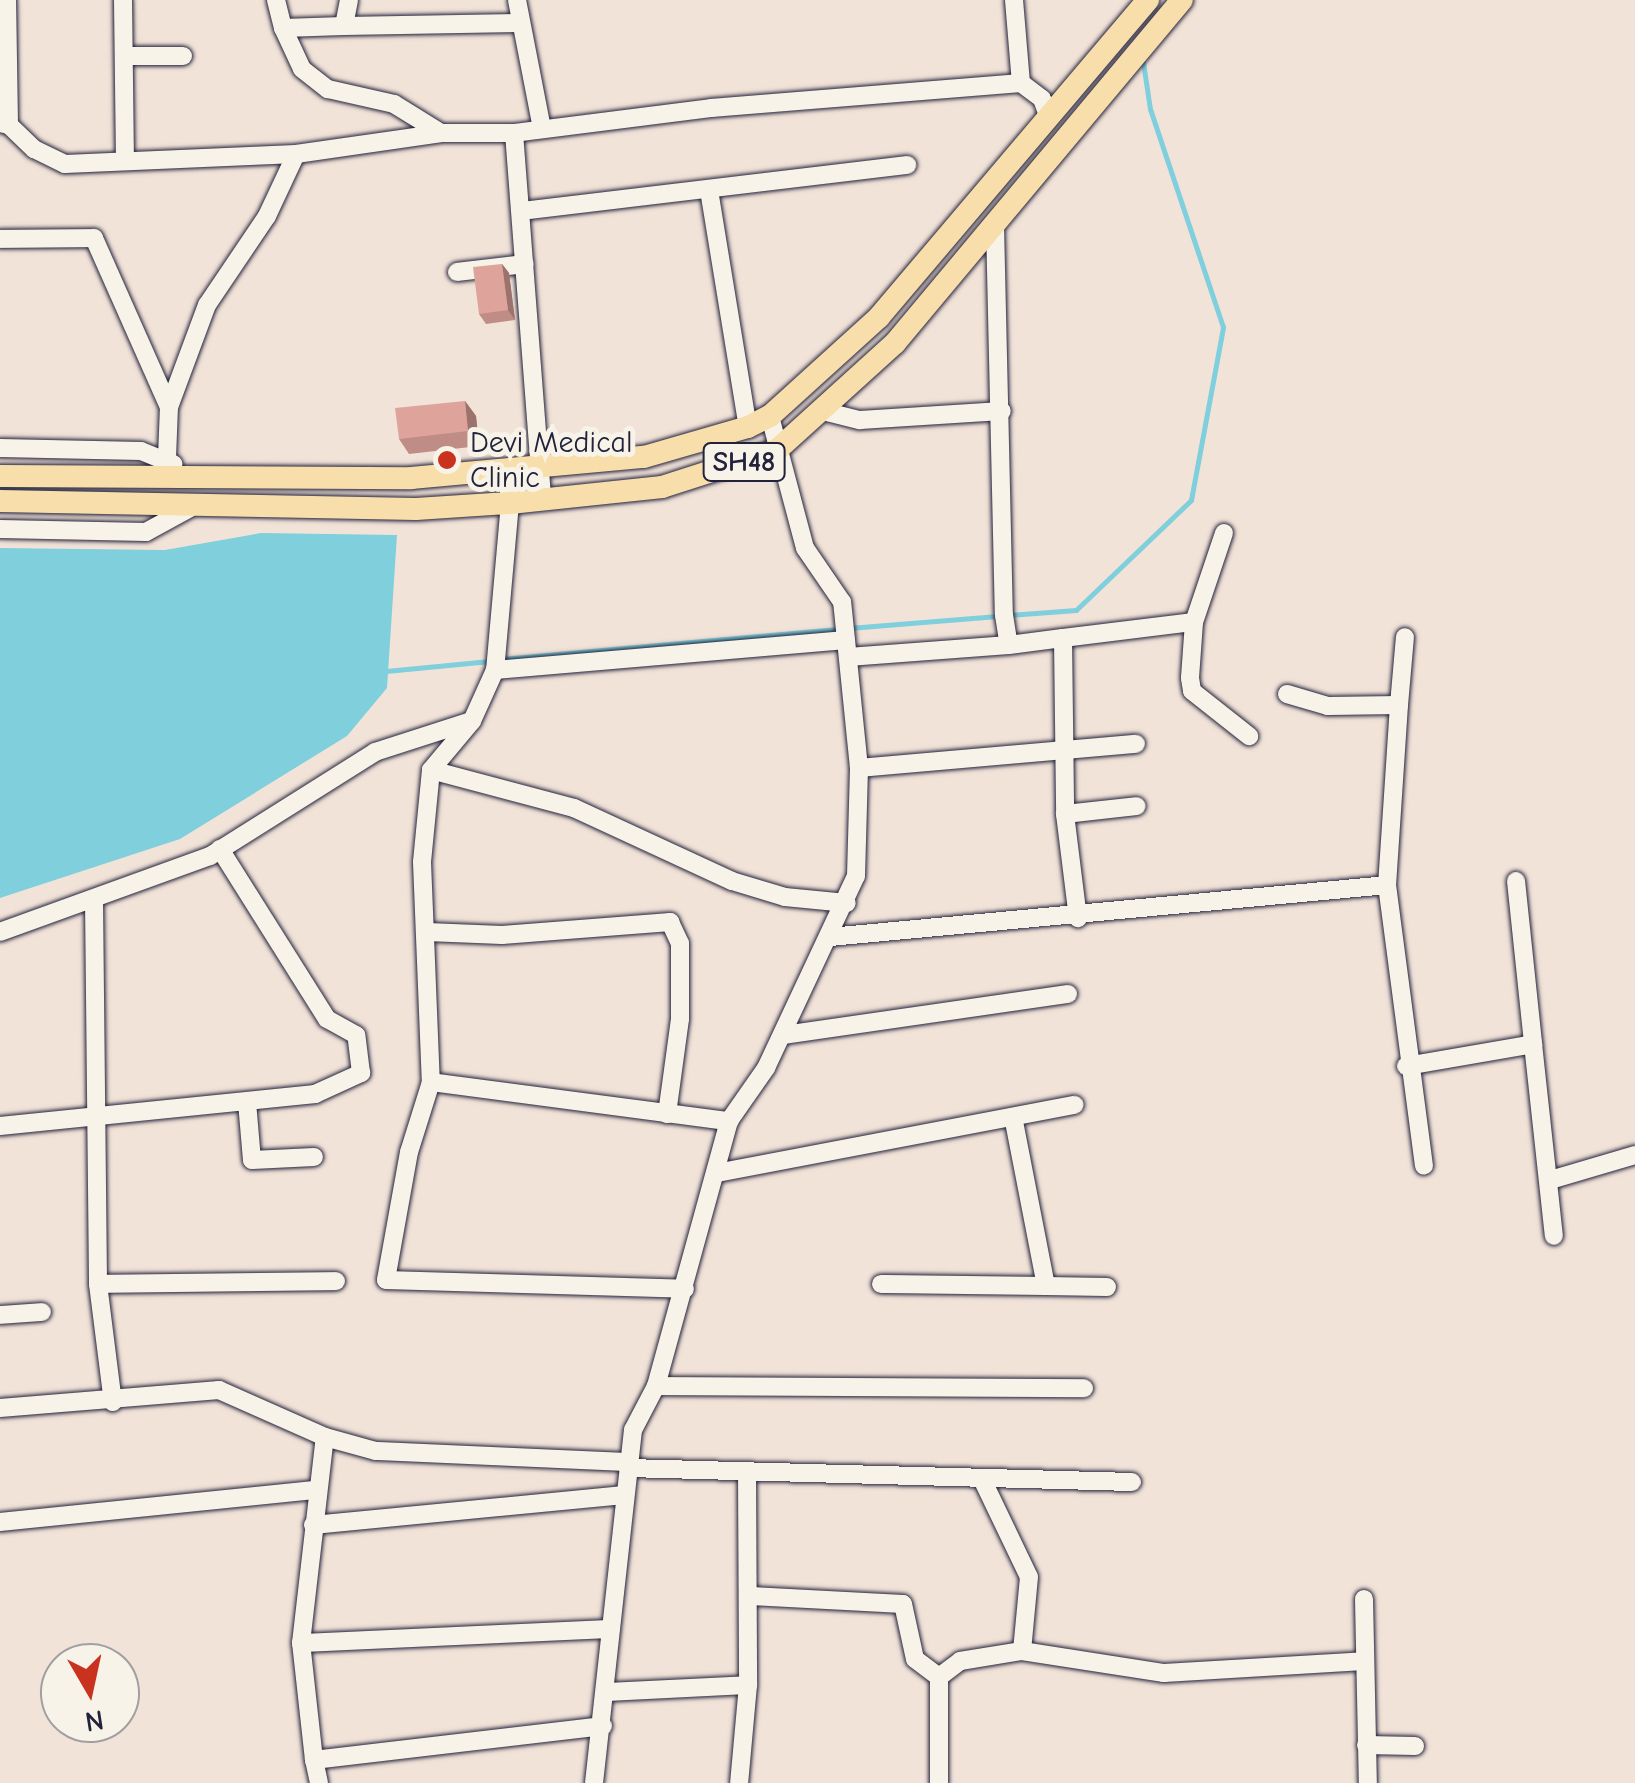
<!DOCTYPE html>
<html>
<head>
<meta charset="utf-8">
<style>
  body { margin:0 }
  #map { position:relative; width:1635px; height:1783px; overflow:hidden; background:#f2e3d9; font-family:"Comic Neue",sans-serif }
  div>[style] { position:absolute }
  .water>* { inset:0; background:#80cfdc }
  .stream>* { height:5px; margin:-2.5px; padding:0 2.5px; transform-origin:2.5px; border-radius:2.5px; background:#80cfdc }
  .roads { filter:drop-shadow(0 0 2px #22223b) drop-shadow(0 0 2px #22223b) }
  .minor>* { height:18px; margin:-9px; padding:0 9px; transform-origin:9px; border-radius:9px; background:#f7f3e8 }
  .major>* { height:22px; margin:-11px; padding:0 11px; transform-origin:11px; border-radius:11px; background:#f8deab }
  .wall>* { inset:0; background:#bf8d85 }
  .shaded-wall>* { inset:0; background:#9b736c }
  .building>* { inset:0; background:#dea49b }
  .dots>* { width:28px; height:28px; translate:-50% -50%; box-sizing:border-box; border:5px solid #f7f3e8; border-radius:50% }
  span { translate:-50% -50%; white-space:nowrap; text-align:center; line-height:1.15; -webkit-text-stroke:10px #f7f3e8; paint-order:stroke }
  .shield-label span { padding:2px 8px; background:#f7f3e8; border:2px solid; border-radius:8px; -webkit-text-stroke-width:0 }
  .shield-label { font-size:28px; color:#22223b; font-weight:700 }
  .poi-label { font-size:30px; color:#22223b }
  .left { translate:0 -50%; text-align:left }
  .north { position:absolute; left:40px; top:1643px; width:100px; height:100px; box-sizing:border-box; background:#f7f3e8; border:2px solid #a29fa3; border-radius:50%; rotate:171deg; font-size:28px; font-weight:700; line-height:40px; text-align:center; color:#22223b }
  .north::after { content:''; display:block; margin:auto; width:35px; height:45px; background:#c8321e; clip-path:polygon(50% 0,100% 100%,50% 72%,0 100%) }
</style>
</head>
<body>
<div id="map">
  <div class="water">
    <div style="clip-path:polygon(261px 533px,397px 535px,387px 688px,347px 736px,180px 839px,0 898px,0 548px,165px 550px)"></div>
  </div>
  <div class="stream">
    <div style="left:1009px;top:615px;width:67px;rotate:-4.3deg"></div>
    <div style="left:1076px;top:610px;width:159px;rotate:-43.7deg"></div>
    <div style="left:1191px;top:500px;width:176px;rotate:-79.5deg"></div>
    <div style="left:1223px;top:327px;width:230px;rotate:-108.5deg"></div>
    <div style="left:1150px;top:109px;width:48px;rotate:-98.5deg"></div>
    <div style="left:849px;top:628px;width:149px;rotate:-4.6deg"></div>
    <div style="left:501px;top:659px;width:338px;rotate:-5.1deg"></div>
    <div style="left:386px;top:671px;width:104px;rotate:-5.5deg"></div>
  </div>
  <div class="roads">
    <div class="minor">
      <div style="left:123px;top:0;width:160px;rotate:89.3deg"></div>
      <div style="left:276px;top:0;width:29px;rotate:76deg"></div>
      <div style="left:349px;top:0;width:26px;rotate:101deg"></div>
      <div style="left:344px;top:26px;width:61px;rotate:178.1deg"></div>
      <div style="left:283px;top:28px;width:45px;rotate:65.1deg"></div>
      <div style="left:302px;top:69px;width:33px;rotate:38deg"></div>
      <div style="left:328px;top:89px;width:68px;rotate:12.8deg"></div>
      <div style="left:394px;top:104px;width:55px;rotate:31.7deg"></div>
      <div style="left:517px;top:0;width:131px;rotate:79deg"></div>
      <div style="left:1014px;top:0;width:83px;rotate:85.2deg"></div>
      <div style="left:344px;top:26px;width:174px;rotate:-1deg"></div>
      <div style="left:124px;top:56px;width:59px"></div>
      <div style="left:0;top:123px;width:9px;rotate:13deg"></div>
      <div style="left:9px;top:125px;width:125px;rotate:-90.9deg"></div>
      <div style="left:9px;top:125px;width:35px;rotate:44deg"></div>
      <div style="left:34px;top:149px;width:34px;rotate:26deg"></div>
      <div style="left:65px;top:164px;width:231px;rotate:-2.5deg"></div>
      <div style="left:296px;top:154px;width:147px;rotate:-8.2deg"></div>
      <div style="left:441px;top:133px;width:73px"></div>
      <div style="left:514px;top:133px;width:199px;rotate:-7.2deg"></div>
      <div style="left:711px;top:108px;width:311px;rotate:-4.6deg"></div>
      <div style="left:1021px;top:83px;width:26px;rotate:37deg"></div>
      <div style="left:1042px;top:99px;width:20px;rotate:70deg"></div>
      <div style="left:514px;top:133px;width:367px;rotate:85.6deg"></div>
      <div style="left:709px;top:190px;width:240px;rotate:80.7deg"></div>
      <div style="left:521px;top:211px;width:389px;rotate:-6.8deg"></div>
      <div style="left:995px;top:225px;width:390px;rotate:88.7deg"></div>
      <div style="left:1004px;top:615px;width:30px;rotate:81deg"></div>
      <div style="left:1009px;top:645px;width:54px;rotate:-7.4deg"></div>
      <div style="left:1063px;top:638px;width:176px;rotate:89.3deg"></div>
      <div style="left:1065px;top:814px;width:105px;rotate:82.9deg"></div>
      <div style="left:0;top:239px;width:94px;rotate:-0.6deg"></div>
      <div style="left:94px;top:238px;width:185px;rotate:66.1deg"></div>
      <div style="left:457px;top:272px;width:68px;rotate:-6.7deg"></div>
      <div style="left:823px;top:411px;width:38px;rotate:14deg"></div>
      <div style="left:860px;top:420px;width:142px;rotate:-3.6deg"></div>
      <div style="left:0;top:448px;width:141px;rotate:1.2deg"></div>
      <div style="left:141px;top:451px;width:35px;rotate:22deg"></div>
      <div style="left:167px;top:458px;width:51px;rotate:-87.8deg"></div>
      <div style="left:169px;top:407px;width:109px;rotate:-69.6deg"></div>
      <div style="left:207px;top:305px;width:107px;rotate:-56deg"></div>
      <div style="left:267px;top:216px;width:68px;rotate:-64.9deg"></div>
      <div style="left:507px;top:469px;width:34px;rotate:85deg"></div>
      <div style="left:510px;top:503px;width:168px;rotate:95.1deg"></div>
      <div style="left:495px;top:670px;width:56px;rotate:114.3deg"></div>
      <div style="left:472px;top:721px;width:64px;rotate:129.9deg"></div>
      <div style="left:431px;top:770px;width:92px;rotate:95.6deg"></div>
      <div style="left:422px;top:862px;width:220px;rotate:87.7deg"></div>
      <div style="left:431px;top:1082px;width:73px;rotate:107.4deg"></div>
      <div style="left:409px;top:1152px;width:130px;rotate:100.2deg"></div>
      <div style="left:386px;top:1280px;width:299px;rotate:1.7deg"></div>
      <div style="left:0;top:529px;width:146px;rotate:1.2deg"></div>
      <div style="left:146px;top:532px;width:52px;rotate:-28.5deg"></div>
      <div style="left:1224px;top:533px;width:94px;rotate:108.6deg"></div>
      <div style="left:1194px;top:622px;width:56px;rotate:94.1deg"></div>
      <div style="left:1190px;top:678px;width:13px;rotate:81deg"></div>
      <div style="left:1192px;top:691px;width:73px;rotate:38.3deg"></div>
      <div style="left:1063px;top:638px;width:132px;rotate:-7deg"></div>
      <div style="left:848px;top:657px;width:161px;rotate:-4.3deg"></div>
      <div style="left:495px;top:670px;width:352px;rotate:-4.9deg"></div>
      <div style="left:1287px;top:694px;width:43px;rotate:16.3deg"></div>
      <div style="left:1328px;top:706px;width:71px;rotate:-0.8deg"></div>
      <div style="left:1399px;top:705px;width:180px;rotate:93.8deg"></div>
      <div style="left:1387px;top:885px;width:283px;rotate:82.5deg"></div>
      <div style="left:1399px;top:705px;width:68px;rotate:-85deg"></div>
      <div style="left:859px;top:768px;width:278px;rotate:-5deg"></div>
      <div style="left:431px;top:770px;width:148px;rotate:14.9deg"></div>
      <div style="left:574px;top:808px;width:174px;rotate:24.8deg"></div>
      <div style="left:732px;top:881px;width:55px;rotate:16.8deg"></div>
      <div style="left:785px;top:897px;width:62px;rotate:5.5deg"></div>
      <div style="left:1065px;top:814px;width:72px;rotate:-6.3deg"></div>
      <div style="left:1516px;top:881px;width:164px;rotate:84deg"></div>
      <div style="left:94px;top:900px;width:384px;rotate:89.4deg"></div>
      <div style="left:98px;top:1284px;width:119px;rotate:82.8deg"></div>
      <div style="left:0;top:932px;width:223px;rotate:-19.9deg"></div>
      <div style="left:210px;top:856px;width:195px;rotate:-32.2deg"></div>
      <div style="left:375px;top:752px;width:101px;rotate:-17.9deg"></div>
      <div style="left:427px;top:932px;width:75px;rotate:2.3deg"></div>
      <div style="left:502px;top:935px;width:169px;rotate:-4.4deg"></div>
      <div style="left:670px;top:922px;width:23px;rotate:65deg"></div>
      <div style="left:680px;top:943px;width:76px;rotate:90deg"></div>
      <div style="left:680px;top:1019px;width:96px;rotate:97.8deg"></div>
      <div style="left:830px;top:937px;width:559px;rotate:-5.33deg"></div>
      <div style="left:783px;top:1035px;width:288px;rotate:-8.2deg"></div>
      <div style="left:1406px;top:1066px;width:129px;rotate:-9.8deg"></div>
      <div style="left:1533px;top:1044px;width:193px;rotate:83.8deg"></div>
      <div style="left:431px;top:1082px;width:301px;rotate:7.5deg"></div>
      <div style="left:247px;top:1102px;width:58px;rotate:85.1deg"></div>
      <div style="left:252px;top:1160px;width:62px;rotate:-2.8deg"></div>
      <div style="left:0;top:1126px;width:317px;rotate:-5.8deg"></div>
      <div style="left:315px;top:1094px;width:51px;rotate:-24.5deg"></div>
      <div style="left:361px;top:1073px;width:38px;rotate:-97deg"></div>
      <div style="left:356px;top:1035px;width:33px;rotate:-151deg"></div>
      <div style="left:327px;top:1019px;width:201px;rotate:-122.2deg"></div>
      <div style="left:717px;top:1173px;width:364px;rotate:-10.8deg"></div>
      <div style="left:1550px;top:1180px;width:89px;rotate:-16.4deg"></div>
      <div style="left:98px;top:1284px;width:238px;rotate:-0.7deg"></div>
      <div style="left:881px;top:1284px;width:165px;rotate:0.7deg"></div>
      <div style="left:1046px;top:1286px;width:172px;rotate:-101deg"></div>
      <div style="left:1046px;top:1286px;width:61px;rotate:0.9deg"></div>
      <div style="left:0;top:1315px;width:42px;rotate:-4.1deg"></div>
      <div style="left:656px;top:1386px;width:428px;rotate:0.3deg"></div>
      <div style="left:0;top:1408px;width:220px;rotate:-4.7deg"></div>
      <div style="left:219px;top:1390px;width:116px;rotate:23.9deg"></div>
      <div style="left:325px;top:1437px;width:53px;rotate:15.4deg"></div>
      <div style="left:376px;top:1451px;width:253px;rotate:2.5deg"></div>
      <div style="left:628px;top:1468px;width:504px;rotate:1.59deg"></div>
      <div style="left:747px;top:1471px;width:214px;rotate:89.7deg"></div>
      <div style="left:983px;top:1481px;width:106px;rotate:64.4deg"></div>
      <div style="left:1029px;top:1577px;width:74px;rotate:95.4deg"></div>
      <div style="left:0;top:1522px;width:316px;rotate:-5.8deg"></div>
      <div style="left:313px;top:1525px;width:310px;rotate:-5.5deg"></div>
      <div style="left:751px;top:1596px;width:152px;rotate:3deg"></div>
      <div style="left:903px;top:1604px;width:56px;rotate:77.7deg"></div>
      <div style="left:915px;top:1659px;width:30px;rotate:37deg"></div>
      <div style="left:1364px;top:1599px;width:184px;rotate:88.8deg"></div>
      <div style="left:301px;top:1643px;width:310px;rotate:-2.6deg"></div>
      <div style="left:606px;top:1692px;width:142px;rotate:-2.8deg"></div>
      <div style="left:748px;top:1685px;width:98px;rotate:95.2deg"></div>
      <div style="left:1366px;top:1745px;width:49px;rotate:1.2deg"></div>
      <div style="left:314px;top:1760px;width:118px;rotate:-96.3deg"></div>
      <div style="left:301px;top:1643px;width:207px;rotate:-83.4deg"></div>
      <div style="left:319px;top:1783px;width:24px;rotate:-102deg"></div>
      <div style="left:314px;top:1760px;width:291px;rotate:-6.7deg"></div>
      <div style="left:594px;top:1783px;width:355px;rotate:-83.7deg"></div>
      <div style="left:633px;top:1430px;width:50px;rotate:-62.4deg"></div>
      <div style="left:656px;top:1386px;width:275px;rotate:-74.6deg"></div>
      <div style="left:729px;top:1121px;width:65px;rotate:-55.1deg"></div>
      <div style="left:766px;top:1068px;width:212px;rotate:-64.9deg"></div>
      <div style="left:856px;top:876px;width:108px;rotate:-88.4deg"></div>
      <div style="left:859px;top:768px;width:167px;rotate:-95.8deg"></div>
      <div style="left:842px;top:602px;width:65px;rotate:-124.4deg"></div>
      <div style="left:805px;top:548px;width:137px;rotate:-104.9deg"></div>
      <div style="left:939px;top:1783px;width:106px;rotate:-90deg"></div>
      <div style="left:939px;top:1677px;width:26px;rotate:-37deg"></div>
      <div style="left:960px;top:1661px;width:63px;rotate:-9.2deg"></div>
      <div style="left:1022px;top:1651px;width:144px;rotate:8.8deg"></div>
      <div style="left:1164px;top:1673px;width:200px;rotate:-3.4deg"></div>
    </div>
    <div class="major">
      <div style="left:0;top:476px;width:411px;rotate:0.3deg"></div>
      <div style="left:411px;top:478px;width:234px;rotate:-5.2deg"></div>
      <div style="left:644px;top:457px;width:108px;rotate:-16.1deg"></div>
      <div style="left:748px;top:427px;width:25px;rotate:-27deg"></div>
      <div style="left:770px;top:416px;width:147px;rotate:-42.2deg"></div>
      <div style="left:879px;top:317px;width:416px;rotate:-49.7deg"></div>
      <div style="left:0;top:501px;width:416px;rotate:1.1deg"></div>
      <div style="left:416px;top:509px;width:94px;rotate:-3.7deg"></div>
      <div style="left:510px;top:503px;width:153px;rotate:-6deg"></div>
      <div style="left:662px;top:487px;width:121px;rotate:-17.8deg"></div>
      <div style="left:777px;top:450px;width:159px;rotate:-42.2deg"></div>
      <div style="left:895px;top:343px;width:447px;rotate:-50.1deg"></div>
    </div>
  </div>
  <div class="wall">
    <div style="clip-path:polygon(502px 264px,509px 273px,515px 320px,486px 324px,479px 314px)"></div>
    <div style="clip-path:polygon(465px 401px,476px 416px,479px 446px,409px 454px,399px 439px)"></div>
  </div>
  <div class="shaded-wall">
    <div style="clip-path:polygon(502px 264px,509px 273px,515px 320px,508px 310px)"></div>
    <div style="clip-path:polygon(465px 401px,476px 416px,479px 446px,468px 431px)"></div>
  </div>
  <div class="building">
    <div style="clip-path:polygon(502px 264px,508px 310px,479px 314px,473px 267px)"></div>
    <div style="clip-path:polygon(465px 401px,468px 431px,399px 439px,395px 408px)"></div>
  </div>
  <div class="dots">
    <div style="left:447px;top:460px;background:#c8321e"></div>
  </div>
  <div class="shield-label">
    <span style="left:744px;top:462px">SH48</span>
  </div>
  <div class="poi-label">
    <span class="left" style="left:470px;top:460px">Devi Medical<br>Clinic</span>
  </div>
  <div class="north">N</div>
</div>
</body>
</html>
